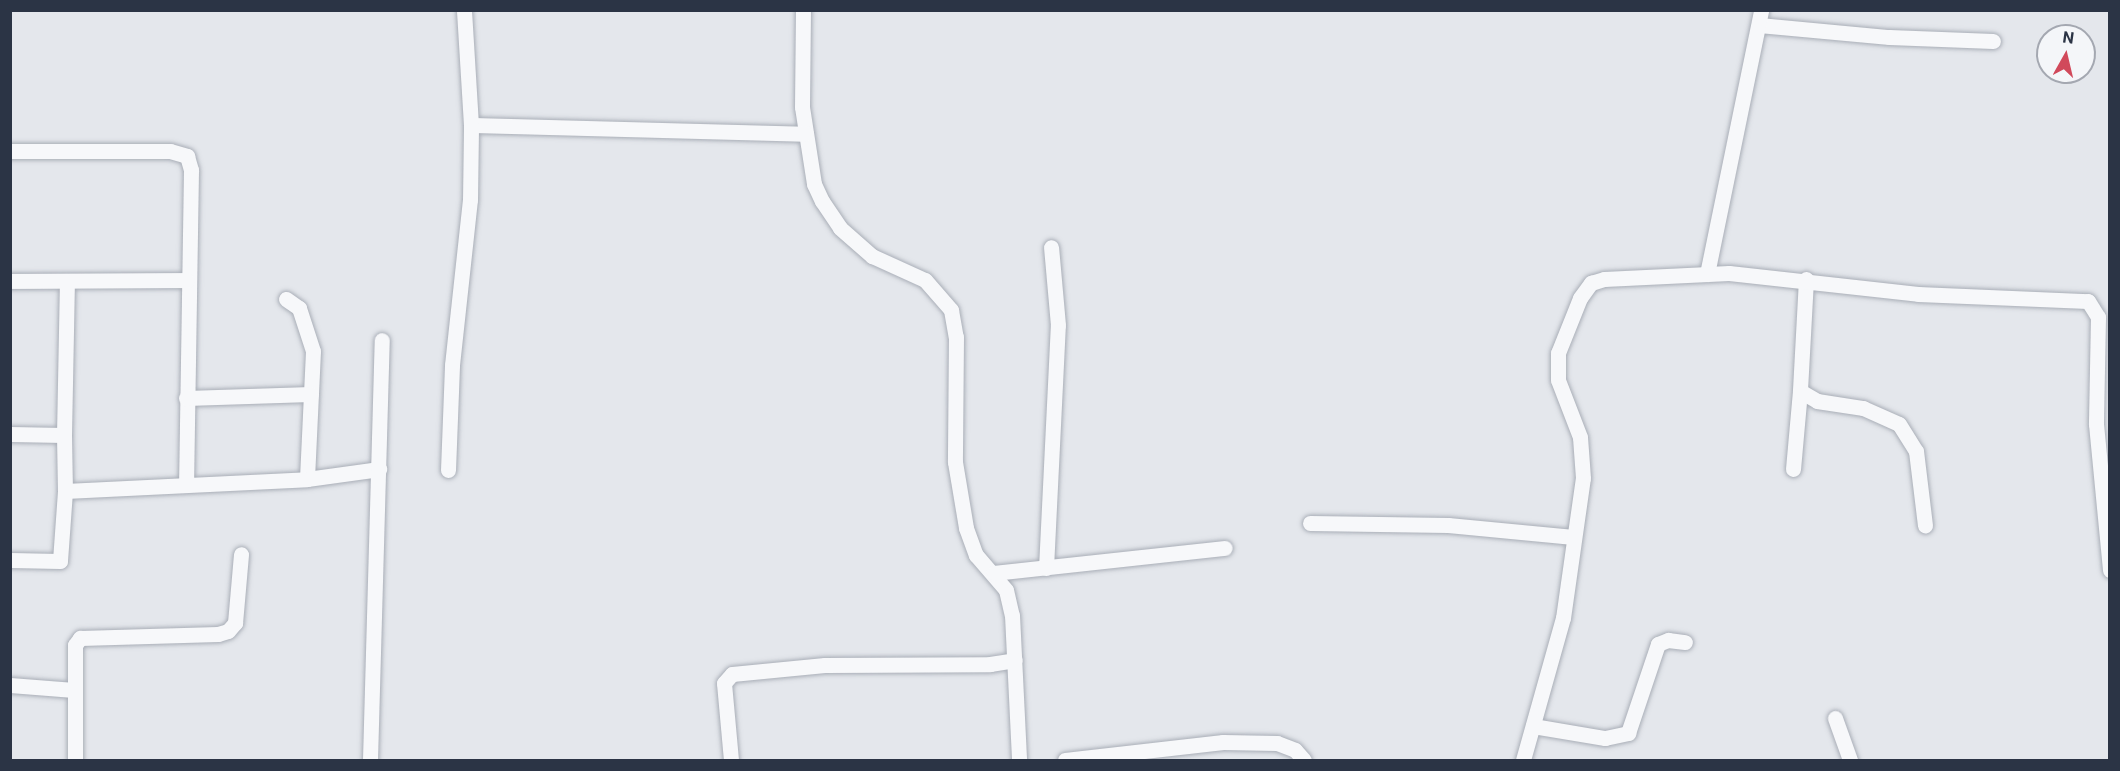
<!DOCTYPE html>
<html>
<head>
<meta charset="utf-8">
<style>
  body { margin:0 }
  #map { position:relative; width:2120px; height:771px; overflow:hidden; background:#e4e7ec; font-family:Roboto,sans-serif }
  div>[style] { position:absolute }
  .roads { filter:drop-shadow(0 0 2px #a9aeb7) drop-shadow(0 0 2px #a9aeb7) }
  .minor>* { height:15px; margin:-7.5px; padding:0 7.5px; transform-origin:7.5px; border-radius:7.5px; background:#f7f8fa }
  span { translate:-50% -50%; white-space:nowrap; text-align:center; line-height:1.15; -webkit-text-stroke:4.5px #f4f6f9; paint-order:stroke }
  .frame { position:absolute; inset:0; border:12px solid #2b3445; pointer-events:none }
  .north { position:absolute; left:2036px; top:24px; width:60px; height:60px; box-sizing:border-box; background:#f4f6f9; border:2px solid #a4a8b1; border-radius:50%; rotate:8deg; font-size:16px; font-weight:700; line-height:24px; text-align:center; color:#2b3445 }
  .north::after { content:''; display:block; margin:auto; width:21px; height:27px; background:#d1495b; clip-path:polygon(50% 0,100% 100%,50% 72%,0 100%) }
</style>
</head>
<body>
<div id="map">
  <div class="roads">
    <div class="minor">
      <div style="left:803px;top:10px;width:97px;rotate:90.6deg"></div>
      <div style="left:802px;top:107px;width:78px;rotate:81.1deg"></div>
      <div style="left:814px;top:184px;width:19px;rotate:65deg"></div>
      <div style="left:822px;top:201px;width:32px;rotate:56deg"></div>
      <div style="left:840px;top:228px;width:43px;rotate:41.2deg"></div>
      <div style="left:872px;top:256px;width:58px;rotate:24.4deg"></div>
      <div style="left:925px;top:280px;width:40px;rotate:49deg"></div>
      <div style="left:951px;top:310px;width:27px;rotate:80deg"></div>
      <div style="left:956px;top:337px;width:125px;rotate:90.5deg"></div>
      <div style="left:955px;top:462px;width:67px;rotate:80.5deg"></div>
      <div style="left:966px;top:528px;width:29px;rotate:70deg"></div>
      <div style="left:976px;top:555px;width:46px;rotate:49.4deg"></div>
      <div style="left:1006px;top:590px;width:26px;rotate:77deg"></div>
      <div style="left:1012px;top:615px;width:145px;rotate:87.2deg"></div>
      <div style="left:1759px;top:25px;width:131px;rotate:5.3deg"></div>
      <div style="left:1889px;top:37px;width:104px;rotate:2.2deg"></div>
      <div style="left:471px;top:125px;width:335px;rotate:1.5deg"></div>
      <div style="left:10px;top:151px;width:160px"></div>
      <div style="left:170px;top:151px;width:18px;rotate:16deg"></div>
      <div style="left:187px;top:156px;width:15px;rotate:74deg"></div>
      <div style="left:191px;top:170px;width:313px;rotate:90.9deg"></div>
      <div style="left:1707px;top:274px;width:269px;rotate:-78.4deg"></div>
      <div style="left:1806px;top:279px;width:112px;rotate:93.1deg"></div>
      <div style="left:1800px;top:391px;width:20px;rotate:30deg"></div>
      <div style="left:1817px;top:401px;width:47px;rotate:8.7deg"></div>
      <div style="left:1863px;top:408px;width:39px;rotate:24deg"></div>
      <div style="left:1899px;top:424px;width:32px;rotate:58deg"></div>
      <div style="left:1916px;top:451px;width:75px;rotate:83.1deg"></div>
      <div style="left:10px;top:281px;width:177px;rotate:-0.3deg"></div>
      <div style="left:286px;top:299px;width:16px;rotate:35deg"></div>
      <div style="left:299px;top:308px;width:45px;rotate:72deg"></div>
      <div style="left:313px;top:351px;width:128px;rotate:92.7deg"></div>
      <div style="left:186px;top:398px;width:125px;rotate:-1.8deg"></div>
      <div style="left:10px;top:434px;width:54px;rotate:1.1deg"></div>
      <div style="left:64px;top:435px;width:56px;rotate:89deg"></div>
      <div style="left:65px;top:491px;width:70px;rotate:94.1deg"></div>
      <div style="left:60px;top:561px;width:50px;rotate:-178.9deg"></div>
      <div style="left:64px;top:435px;width:153px;rotate:-88.9deg"></div>
      <div style="left:1793px;top:469px;width:78px;rotate:-84.9deg"></div>
      <div style="left:448px;top:470px;width:105px;rotate:-87.8deg"></div>
      <div style="left:452px;top:365px;width:166px;rotate:-83.8deg"></div>
      <div style="left:470px;top:200px;width:75px;rotate:-89.2deg"></div>
      <div style="left:471px;top:125px;width:115px;rotate:-93.5deg"></div>
      <div style="left:65px;top:491px;width:242px;rotate:-2.8deg"></div>
      <div style="left:307px;top:479px;width:73px;rotate:-7.9deg"></div>
      <div style="left:1310px;top:523px;width:138px;rotate:0.8deg"></div>
      <div style="left:1448px;top:525px;width:126px;rotate:5.5deg"></div>
      <div style="left:1046px;top:568px;width:243px;rotate:-87.2deg"></div>
      <div style="left:1058px;top:325px;width:78px;rotate:-95.1deg"></div>
      <div style="left:994px;top:573px;width:232px;rotate:-6.2deg"></div>
      <div style="left:10px;top:685px;width:64px;rotate:4.5deg"></div>
      <div style="left:1835px;top:718px;width:45px;rotate:70.3deg"></div>
      <div style="left:1533px;top:726px;width:73px;rotate:9.5deg"></div>
      <div style="left:1605px;top:738px;width:24px;rotate:-12deg"></div>
      <div style="left:1628px;top:733px;width:94px;rotate:-71.4deg"></div>
      <div style="left:1658px;top:644px;width:11px;rotate:-22deg"></div>
      <div style="left:1668px;top:640px;width:17px;rotate:7deg"></div>
      <div style="left:75px;top:760px;width:115px;rotate:-90deg"></div>
      <div style="left:75px;top:645px;width:9px;rotate:-54deg"></div>
      <div style="left:80px;top:638px;width:138px;rotate:-1.7deg"></div>
      <div style="left:218px;top:634px;width:10px;rotate:-17deg"></div>
      <div style="left:228px;top:631px;width:11px;rotate:-49deg"></div>
      <div style="left:235px;top:623px;width:69px;rotate:-85deg"></div>
      <div style="left:370px;top:760px;width:420px;rotate:-88.4deg"></div>
      <div style="left:731px;top:760px;width:77px;rotate:-95.2deg"></div>
      <div style="left:724px;top:683px;width:12px;rotate:-48deg"></div>
      <div style="left:732px;top:674px;width:93px;rotate:-5.5deg"></div>
      <div style="left:825px;top:665px;width:165px;rotate:-0.3deg"></div>
      <div style="left:990px;top:664px;width:25px;rotate:-9deg"></div>
      <div style="left:1065px;top:760px;width:159px;rotate:-6.5deg"></div>
      <div style="left:1223px;top:742px;width:54px;rotate:1.1deg"></div>
      <div style="left:1277px;top:743px;width:19px;rotate:21deg"></div>
      <div style="left:1295px;top:750px;width:13px;rotate:48deg"></div>
      <div style="left:1523px;top:760px;width:148px;rotate:-74.3deg"></div>
      <div style="left:1563px;top:618px;width:141px;rotate:-81.9deg"></div>
      <div style="left:1583px;top:478px;width:41px;rotate:-94.2deg"></div>
      <div style="left:1580px;top:437px;width:61px;rotate:-111.1deg"></div>
      <div style="left:1558px;top:380px;width:27px;rotate:-90deg"></div>
      <div style="left:1558px;top:353px;width:59px;rotate:-68.2deg"></div>
      <div style="left:1580px;top:298px;width:19px;rotate:-54deg"></div>
      <div style="left:1591px;top:283px;width:14px;rotate:-17deg"></div>
      <div style="left:1604px;top:279px;width:125px;rotate:-2.7deg"></div>
      <div style="left:1729px;top:273px;width:190px;rotate:6.3deg"></div>
      <div style="left:1918px;top:294px;width:170px;rotate:2.4deg"></div>
      <div style="left:2088px;top:301px;width:19px;rotate:58deg"></div>
      <div style="left:2098px;top:317px;width:107px;rotate:91.1deg"></div>
      <div style="left:2096px;top:424px;width:147px;rotate:84.5deg"></div>
    </div>
  </div>
  <div class="frame"></div>
  <div class="north">N</div>
</div>
</body>
</html>
